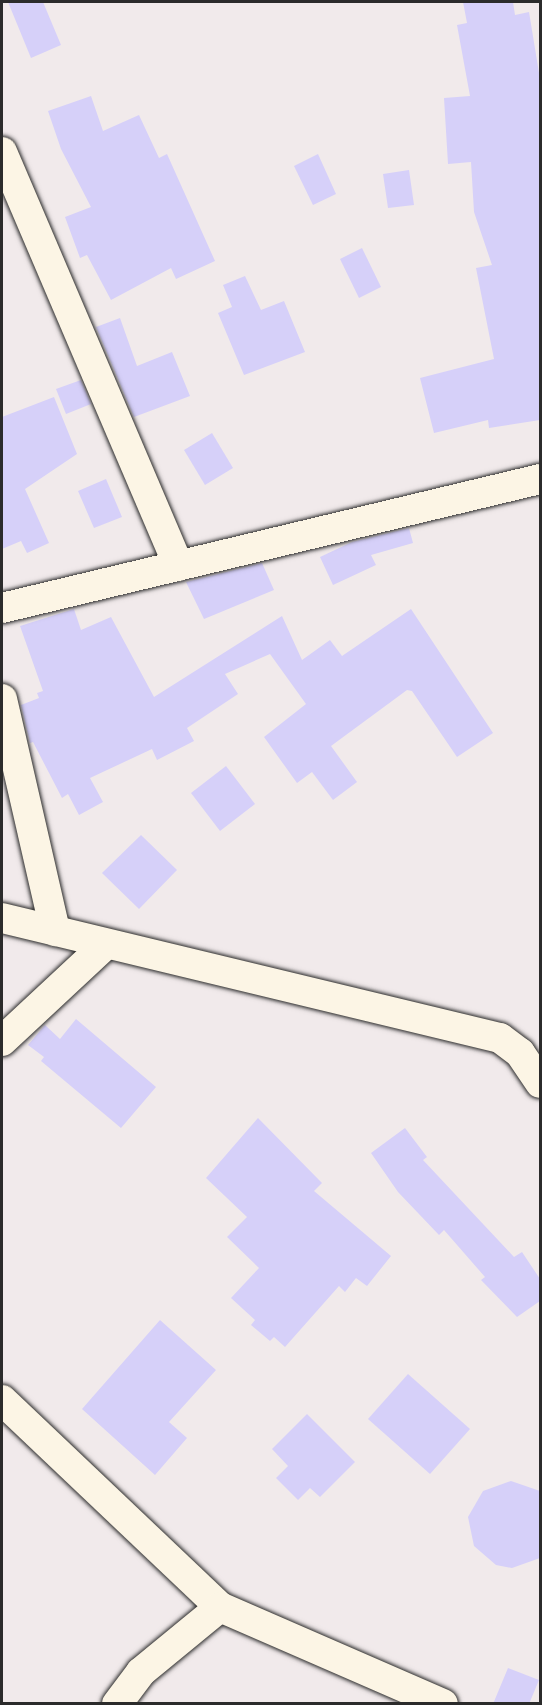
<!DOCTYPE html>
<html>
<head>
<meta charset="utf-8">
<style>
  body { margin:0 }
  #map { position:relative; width:542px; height:1705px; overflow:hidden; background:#f1eaeb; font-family:Delius,sans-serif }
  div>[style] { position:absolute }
  .building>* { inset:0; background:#d6d0f9 }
  .roads { filter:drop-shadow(0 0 2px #2b2b2b) drop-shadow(0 0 2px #2b2b2b) }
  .minor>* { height:30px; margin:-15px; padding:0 15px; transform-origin:15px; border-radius:15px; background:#fcf5e5 }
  span { translate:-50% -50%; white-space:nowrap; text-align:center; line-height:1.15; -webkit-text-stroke:6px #fcf5e5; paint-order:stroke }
  .frame { position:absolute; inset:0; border:3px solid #2b2b2b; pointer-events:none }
</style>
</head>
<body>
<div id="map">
  <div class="building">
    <div style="clip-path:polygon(8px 2px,43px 2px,61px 45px,31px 58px)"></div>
    <div style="clip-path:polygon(463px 2px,513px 2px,515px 15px,529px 12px,540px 79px,540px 420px,489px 428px,488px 420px,434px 433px,420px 378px,494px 359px,476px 268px,492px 265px,474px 212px,471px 162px,448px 164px,444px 98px,470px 96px,457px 25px,467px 23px)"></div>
    <div style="clip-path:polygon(91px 96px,103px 131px,139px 115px,159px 158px,167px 154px,215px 261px,176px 279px,171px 268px,111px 300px,87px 255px,80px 258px,65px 217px,91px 207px,61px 149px,48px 111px)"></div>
    <div style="clip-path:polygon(318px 154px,336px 194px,313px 205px,294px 166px)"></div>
    <div style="clip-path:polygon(409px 170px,414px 205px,388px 208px,383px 174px)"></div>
    <div style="clip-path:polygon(362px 248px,381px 287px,359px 298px,340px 259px)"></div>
    <div style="clip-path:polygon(245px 276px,261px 310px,284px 301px,305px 352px,244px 375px,218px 313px,232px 307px,223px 285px)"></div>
    <div style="clip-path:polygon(120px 318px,137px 366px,172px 352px,190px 396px,134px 417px,96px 327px)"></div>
    <div style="clip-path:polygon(81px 380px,91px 404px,66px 414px,56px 389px)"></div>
    <div style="clip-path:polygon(54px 397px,77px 454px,25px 489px,49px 543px,27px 553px,21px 541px,2px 549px,2px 417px)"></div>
    <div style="clip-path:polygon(212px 433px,233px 468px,205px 485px,184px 450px)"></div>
    <div style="clip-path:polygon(106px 479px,122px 517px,94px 528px,78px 491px)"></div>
    <div style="clip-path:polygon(409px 528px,413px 543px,371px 555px,376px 565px,333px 585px,320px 557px,352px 542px)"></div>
    <div style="clip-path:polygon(262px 563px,274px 590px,204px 619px,186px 582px)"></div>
    <div style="clip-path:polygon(74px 609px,81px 630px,111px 617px,154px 697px,282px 616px,302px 660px,330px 640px,342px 656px,411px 609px,493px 733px,457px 757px,412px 691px,407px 690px,331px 746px,357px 782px,333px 800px,312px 772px,297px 783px,264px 737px,306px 704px,270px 654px,225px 674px,238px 694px,187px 728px,194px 741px,157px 760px,152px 749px,90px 778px,103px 802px,79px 815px,68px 794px,62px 798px,33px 742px,30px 743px,21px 705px,39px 698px,37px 693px,43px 691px,20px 626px)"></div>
    <div style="clip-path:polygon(226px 766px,255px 804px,220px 831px,191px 793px)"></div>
    <div style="clip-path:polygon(141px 835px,177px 870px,139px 909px,102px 873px)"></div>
    <div style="clip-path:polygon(76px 1019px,156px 1087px,121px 1128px,41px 1061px,44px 1057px,28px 1045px,45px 1025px,60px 1039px)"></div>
    <div style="clip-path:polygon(258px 1118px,322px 1183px,314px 1191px,391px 1256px,367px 1286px,356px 1278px,345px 1292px,339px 1286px,285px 1347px,274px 1337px,270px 1341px,251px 1325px,255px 1320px,231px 1298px,259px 1268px,227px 1237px,247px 1217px,206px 1178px)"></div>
    <div style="clip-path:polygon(405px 1128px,427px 1157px,423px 1160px,514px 1257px,522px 1252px,540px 1279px,540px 1301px,517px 1317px,481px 1280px,485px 1277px,444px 1230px,439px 1235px,398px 1192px,371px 1153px)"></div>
    <div style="clip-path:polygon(160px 1320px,216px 1370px,169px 1422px,187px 1438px,155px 1475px,82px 1409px)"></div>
    <div style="clip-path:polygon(408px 1374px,470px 1429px,430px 1474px,368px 1419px)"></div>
    <div style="clip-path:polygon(307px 1414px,355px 1462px,320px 1497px,310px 1488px,298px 1500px,276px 1478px,288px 1466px,272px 1449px)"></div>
    <div style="clip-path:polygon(511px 1481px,540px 1491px,540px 1558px,512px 1568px,496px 1565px,474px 1546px,468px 1517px,483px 1491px)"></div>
    <div style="clip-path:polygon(508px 1668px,539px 1680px,529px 1704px,493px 1704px)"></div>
  </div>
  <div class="roads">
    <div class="minor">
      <div style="left:2px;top:152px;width:450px;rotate:66.9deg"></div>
      <div style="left:2px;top:608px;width:553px;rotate:-13.48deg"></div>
      <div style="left:2px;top:699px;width:238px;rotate:77.1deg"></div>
      <div style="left:2px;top:918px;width:512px;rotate:13.55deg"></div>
      <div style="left:500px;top:1038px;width:25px;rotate:37deg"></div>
      <div style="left:520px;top:1053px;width:36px;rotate:56deg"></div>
      <div style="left:2px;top:1041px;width:142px;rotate:-43deg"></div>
      <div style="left:2px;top:1400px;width:301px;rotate:43.5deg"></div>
      <div style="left:220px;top:1607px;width:243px;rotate:23.5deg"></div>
      <div style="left:117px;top:1704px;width:40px;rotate:-53deg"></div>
      <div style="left:141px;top:1672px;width:102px;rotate:-39.4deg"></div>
    </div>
  </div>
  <div class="frame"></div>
</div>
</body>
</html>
